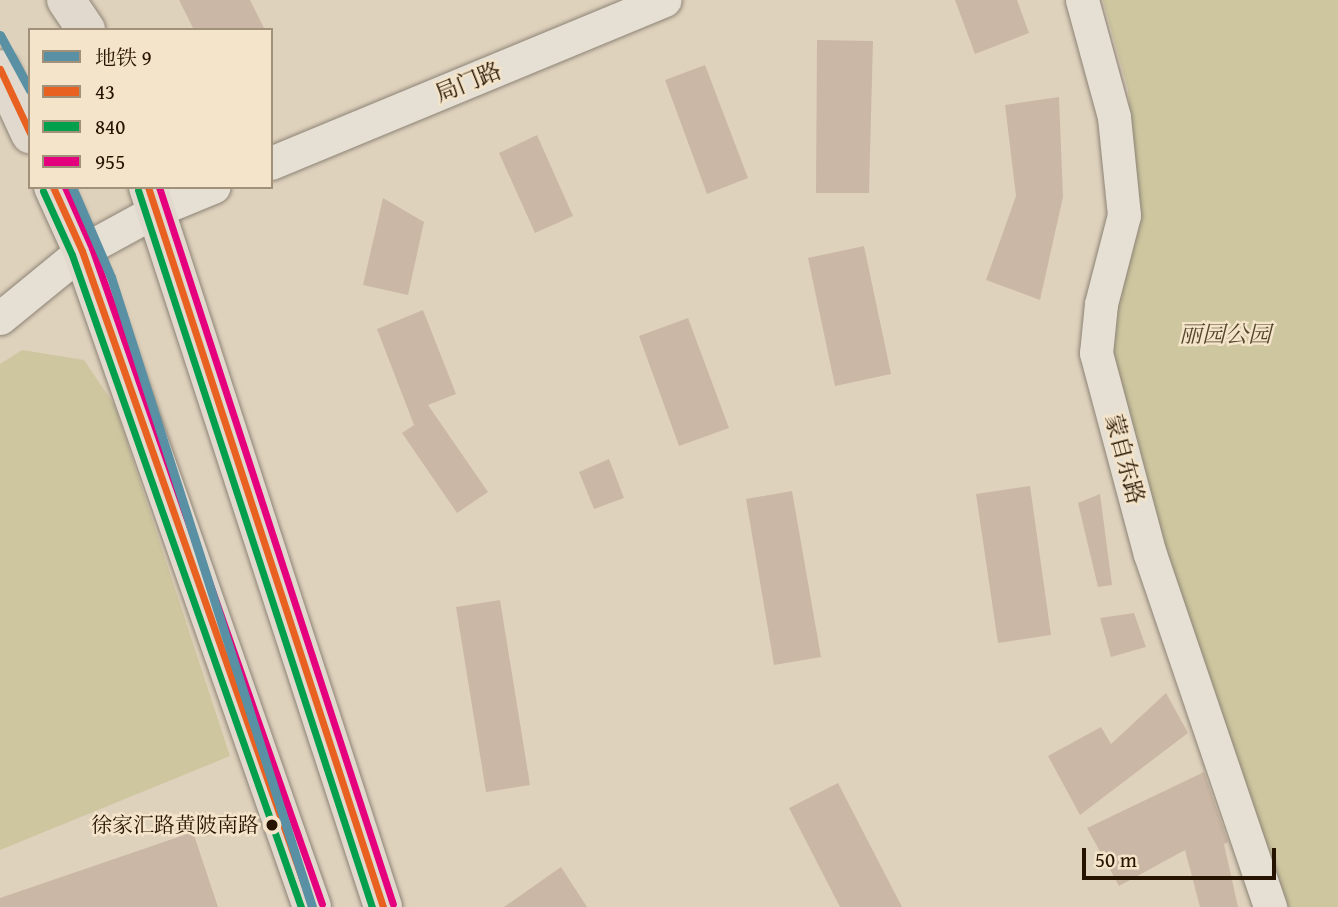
<!DOCTYPE html>
<html>
<head>
<meta charset="utf-8">
<style>
  body { margin:0 }
  #map { position:relative; width:1338px; height:907px; overflow:hidden; background:#dfd2bd; font-family:"Gentium Book Plus","Noto Serif SC",serif }
  div>[style] { position:absolute }
  .green>* { inset:0; background:#cdc69f }
  .building>* { inset:0; background:#cbb7a5 }
  .roads { filter:drop-shadow(0 0 2px #8d8375) drop-shadow(0 0 2px #8d8375) }
  .minor>* { height:33px; margin:-16.5px; padding:0 16.5px; transform-origin:16.5px; border-radius:16.5px; background:#e5dfd4 }
  .major>* { height:38px; margin:-19px; padding:0 19px; transform-origin:19px; border-radius:19px; background:#e1d9cd }
  .bus-1>* { height:7px; margin:-3.5px; padding:0 3.5px; transform-origin:3.5px; border-radius:3.5px; background:#e86120 }
  .bus-2>* { height:7px; margin:-3.5px; padding:0 3.5px; transform-origin:3.5px; border-radius:3.5px; background:#029f4d }
  .bus-3>* { height:7px; margin:-3.5px; padding:0 3.5px; transform-origin:3.5px; border-radius:3.5px; background:#e5007d }
  .metro-1>* { height:9px; margin:-4.5px; padding:0 4.5px; transform-origin:4.5px; border-radius:4.5px; background:#5a90a3 }
  .dots>* { width:19px; height:19px; translate:-50% -50%; box-sizing:border-box; border:4px solid #f4e4ca; border-radius:50% }
  span { translate:-50% -50%; white-space:nowrap; text-align:center; line-height:1.15; -webkit-text-stroke:5px #f4e4ca; paint-order:stroke }
  .bus-label { font-size:21px; color:#261401 }
  .right { translate:-100% -50%; text-align:right }
  .street-label { font-size:23px; color:#261401 }
  .park-label { font-size:23px; color:#544629; font-style:italic }
  .legend { position:absolute; left:28px; top:28px; width:245px; height:161px; box-sizing:border-box; background:#f4e4ca; border:2px solid #a2917a; margin:0; padding:9px 12px; list-style:none; font-size:21px; color:#261401 }
  .legend li { display:flex; align-items:center; gap:14px; height:35px }
  .legend b { width:35px; border:2px solid #a2917a }
  .scale { position:absolute; left:1082px; top:848px; width:194px; height:32px; box-sizing:border-box; border:4px solid #261401; border-top:0; padding-left:9px; font-size:21px; line-height:24px; white-space:nowrap; color:#261401; -webkit-text-stroke:5px #f4e4ca; paint-order:stroke }
</style>
</head>
<body>
<div id="map">
  <div class="green">
    <div style="clip-path:polygon(1103px 0,1338px 0,1338px 907px,1288px 907px,1164px 551px,1110px 346px,1114px 300px,1141px 217px,1128px 89px)"></div>
    <div style="clip-path:polygon(22px 350px,84px 360px,115px 406px,230px 756px,0 850px,0 364px)"></div>
  </div>
  <div class="building">
    <div style="clip-path:polygon(179px 0,250px 0,265px 30px,194px 30px)"></div>
    <div style="clip-path:polygon(955px 0,1017px 0,1029px 33px,975px 54px)"></div>
    <div style="clip-path:polygon(817px 40px,873px 41px,869px 193px,816px 193px)"></div>
    <div style="clip-path:polygon(705px 65px,748px 178px,707px 194px,665px 80px)"></div>
    <div style="clip-path:polygon(1059px 97px,1063px 197px,1040px 300px,986px 280px,1016px 196px,1005px 105px)"></div>
    <div style="clip-path:polygon(537px 135px,573px 216px,535px 233px,499px 153px)"></div>
    <div style="clip-path:polygon(383px 198px,424px 222px,408px 295px,363px 285px)"></div>
    <div style="clip-path:polygon(864px 246px,891px 374px,835px 386px,808px 258px)"></div>
    <div style="clip-path:polygon(423px 310px,456px 394px,428px 405px,488px 492px,457px 513px,402px 433px,414px 425px,377px 329px)"></div>
    <div style="clip-path:polygon(688px 318px,729px 428px,679px 446px,639px 336px)"></div>
    <div style="clip-path:polygon(609px 459px,624px 498px,594px 509px,579px 472px)"></div>
    <div style="clip-path:polygon(1030px 486px,1051px 635px,998px 643px,976px 494px)"></div>
    <div style="clip-path:polygon(792px 491px,821px 657px,774px 665px,746px 499px)"></div>
    <div style="clip-path:polygon(1100px 494px,1112px 585px,1098px 587px,1078px 503px)"></div>
    <div style="clip-path:polygon(500px 600px,530px 785px,486px 792px,456px 607px)"></div>
    <div style="clip-path:polygon(1134px 613px,1146px 647px,1111px 657px,1100px 618px)"></div>
    <div style="clip-path:polygon(1166px 693px,1188px 733px,1080px 815px,1048px 756px,1101px 727px,1111px 744px)"></div>
    <div style="clip-path:polygon(1204px 772px,1228px 842px,1224px 844px,1238px 907px,1200px 907px,1185px 850px,1119px 886px,1087px 828px)"></div>
    <div style="clip-path:polygon(838px 783px,902px 907px,840px 907px,789px 808px)"></div>
    <div style="clip-path:polygon(193px 832px,218px 907px,0 907px,0 898px)"></div>
    <div style="clip-path:polygon(561px 867px,587px 907px,504px 907px)"></div>
  </div>
  <div class="roads">
    <div class="minor">
      <div style="left:1082px;top:0;width:121px;rotate:74.7deg"></div>
      <div style="left:1114px;top:117px;width:99px;rotate:84.2deg"></div>
      <div style="left:1124px;top:215px;width:92px;rotate:104.5deg"></div>
      <div style="left:1101px;top:304px;width:49px;rotate:95.8deg"></div>
      <div style="left:1096px;top:353px;width:208px;rotate:75deg"></div>
      <div style="left:1150px;top:554px;width:373px;rotate:71.2deg"></div>
      <div style="left:271px;top:163px;width:426px;rotate:-22.5deg"></div>
      <div style="left:0;top:318px;width:106px;rotate:-39.3deg"></div>
      <div style="left:82px;top:251px;width:85px;rotate:-28.7deg"></div>
      <div style="left:157px;top:210px;width:61px;rotate:-22.3deg"></div>
    </div>
    <div class="major">
      <div style="left:66px;top:0;width:36px;rotate:56deg"></div>
      <div style="left:0;top:69px;width:72px;rotate:65.2deg"></div>
      <div style="left:53px;top:187px;width:70px;rotate:65.6deg"></div>
      <div style="left:82px;top:251px;width:695px;rotate:70.68deg"></div>
      <div style="left:148px;top:187px;width:757px;rotate:71.92deg"></div>
    </div>
  </div>
  <div class="bus-1">
    <div style="left:0;top:69px;width:71px;rotate:64.9deg"></div>
    <div style="left:53px;top:187px;width:70px;rotate:65.6deg"></div>
    <div style="left:82px;top:251px;width:695px;rotate:70.68deg"></div>
    <div style="left:148px;top:187px;width:757px;rotate:71.92deg"></div>
  </div>
  <div class="bus-2">
    <div style="left:138px;top:190px;width:754px;rotate:71.93deg"></div>
    <div style="left:43px;top:191px;width:70px;rotate:65.6deg"></div>
    <div style="left:72px;top:255px;width:691px;rotate:70.65deg"></div>
  </div>
  <div class="bus-3">
    <div style="left:65px;top:187px;width:67px;rotate:66.1deg"></div>
    <div style="left:92px;top:248px;width:695px;rotate:70.68deg"></div>
    <div style="left:159px;top:187px;width:754px;rotate:71.93deg"></div>
  </div>
  <div class="metro-1">
    <div style="left:0;top:35px;width:63px;rotate:61.4deg"></div>
    <div style="left:72px;top:187px;width:98px;rotate:66.6deg"></div>
    <div style="left:111px;top:277px;width:661px;rotate:72.3deg"></div>
  </div>
  <div class="dots">
    <div style="left:272px;top:825px;background:#261401"></div>
  </div>
  <div class="bus-label">
    <span class="right" style="left:259px;top:825px">徐家汇路黄陂南路</span>
  </div>
  <div class="street-label">
    <span style="left:468px;top:82px;rotate:-22deg">局门路</span>
    <span style="left:1125px;top:459px;rotate:75deg">蒙自东路</span>
  </div>
  <div class="park-label">
    <span style="left:1225px;top:334px">丽园公园</span>
  </div>
  <ul class="legend">
  <li><b style="height:9px;background:#5a90a3"></b>地铁 9</li>
  <li><b style="height:9px;background:#e86120"></b>43</li>
  <li><b style="height:9px;background:#029f4d"></b>840</li>
  <li><b style="height:9px;background:#e5007d"></b>955</li>
  </ul>
  <div class="scale">50 m</div>
</div>
</body>
</html>
